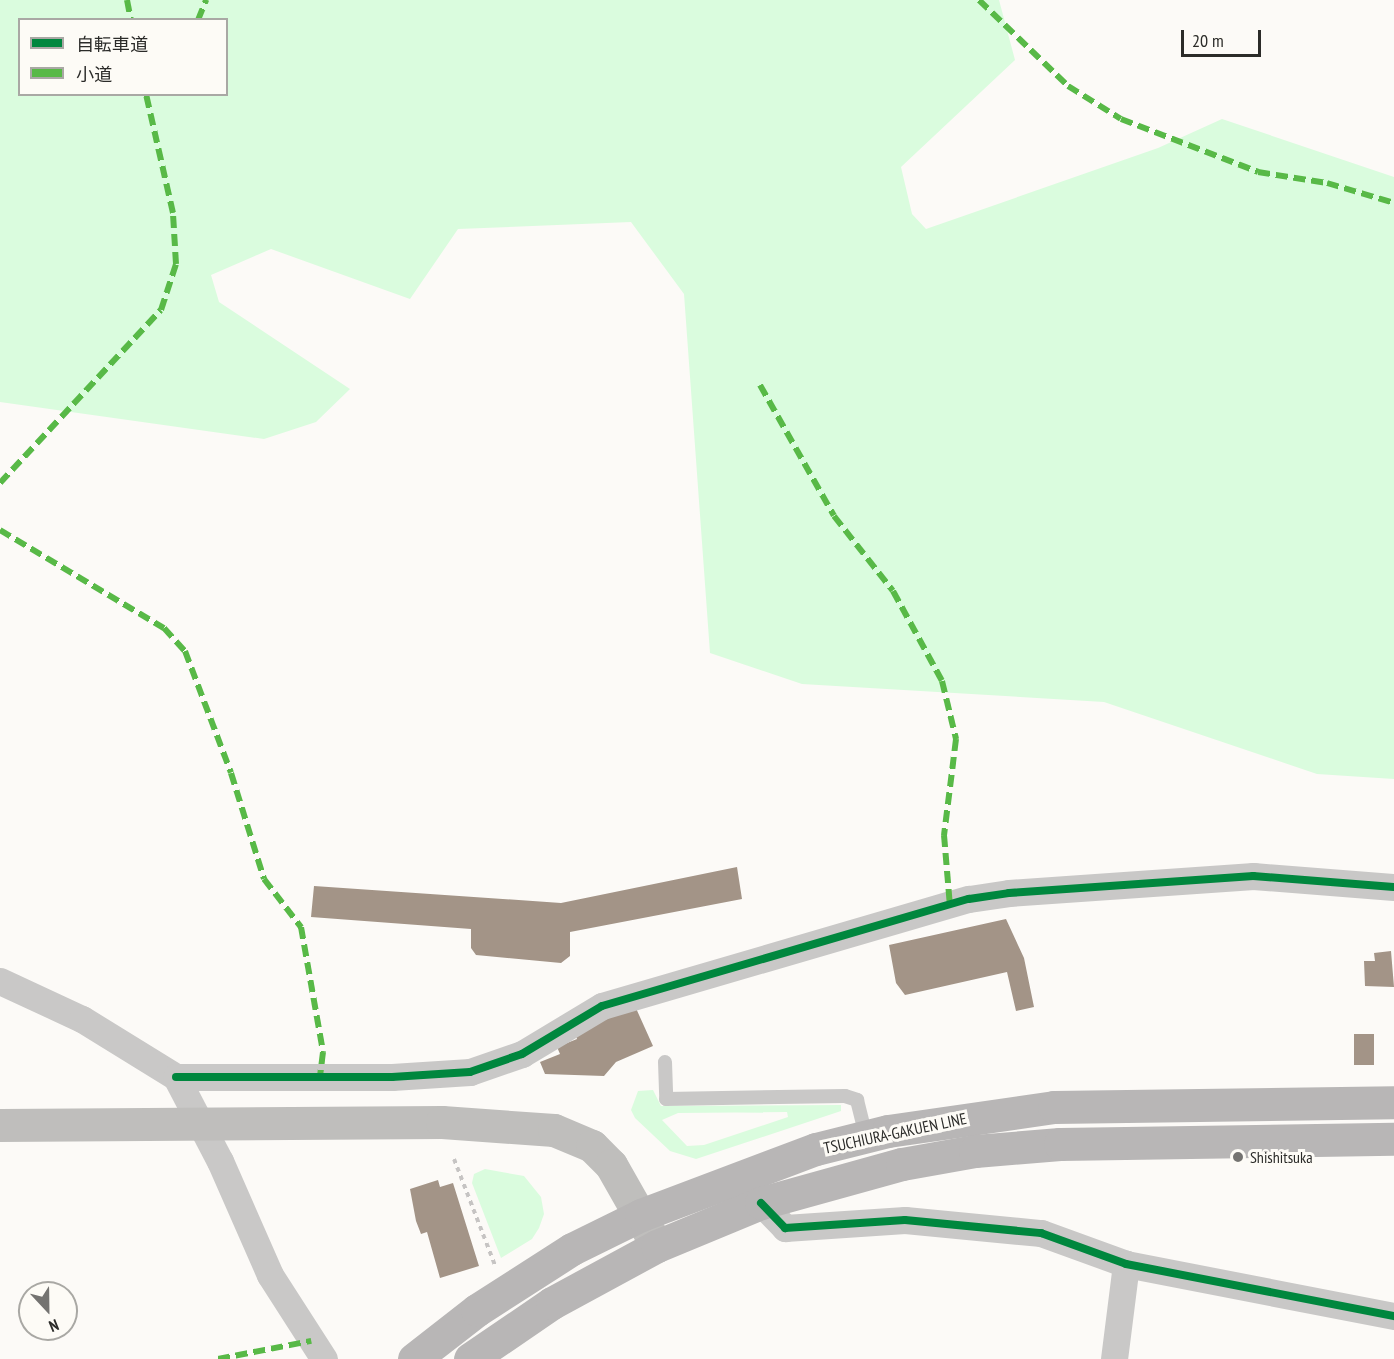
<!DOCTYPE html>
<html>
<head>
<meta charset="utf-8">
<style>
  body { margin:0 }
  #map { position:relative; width:1394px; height:1359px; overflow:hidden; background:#fcfaf7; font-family:"PT Sans Narrow","Noto Sans JP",sans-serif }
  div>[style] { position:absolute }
  .green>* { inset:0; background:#dafcde }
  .building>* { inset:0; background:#a39487 }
  .path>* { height:4px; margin-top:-2px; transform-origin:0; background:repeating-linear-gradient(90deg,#c6c4c3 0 4.5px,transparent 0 9px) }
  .lane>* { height:14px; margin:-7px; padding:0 7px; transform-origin:7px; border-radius:7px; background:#c9c8c7 }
  .street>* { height:27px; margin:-13.5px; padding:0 13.5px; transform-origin:13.5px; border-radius:13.5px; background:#c9c8c7 }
  .secondary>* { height:33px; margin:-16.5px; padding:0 16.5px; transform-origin:16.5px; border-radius:16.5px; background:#bfbebc }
  .primary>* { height:33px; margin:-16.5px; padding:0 16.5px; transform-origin:16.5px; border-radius:16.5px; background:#b8b6b6 }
  .quiet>* { height:6px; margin-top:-3px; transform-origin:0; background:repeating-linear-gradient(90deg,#58b947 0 12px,transparent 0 18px) }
  .cycleway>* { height:8px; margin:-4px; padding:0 4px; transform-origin:4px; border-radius:4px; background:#00873e }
  .dots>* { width:16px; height:16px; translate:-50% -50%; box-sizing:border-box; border:3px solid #fdfbf6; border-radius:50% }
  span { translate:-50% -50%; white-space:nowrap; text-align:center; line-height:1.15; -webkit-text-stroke:6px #fdfbf6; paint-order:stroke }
  .street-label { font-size:16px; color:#2b2b29 }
  .poi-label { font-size:16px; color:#2b2b29 }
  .left { translate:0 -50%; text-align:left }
  .legend { position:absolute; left:18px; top:18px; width:210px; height:78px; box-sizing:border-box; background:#fdfbf6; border:2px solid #a9a8a4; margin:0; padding:8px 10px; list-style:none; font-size:18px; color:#2b2b29 }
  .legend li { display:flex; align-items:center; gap:12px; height:30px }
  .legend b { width:30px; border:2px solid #a9a8a4 }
  .north { position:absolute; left:18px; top:1281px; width:60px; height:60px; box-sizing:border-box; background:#fdfbf6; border:2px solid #a9a8a4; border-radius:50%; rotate:158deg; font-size:16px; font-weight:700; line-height:24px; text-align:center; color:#2b2b29 }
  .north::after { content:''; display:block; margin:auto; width:21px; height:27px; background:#747371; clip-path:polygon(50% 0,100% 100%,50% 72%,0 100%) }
  .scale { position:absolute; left:1181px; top:30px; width:80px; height:27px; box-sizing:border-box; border:3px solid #2b2b29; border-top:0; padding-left:8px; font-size:18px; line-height:21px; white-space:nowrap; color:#2b2b29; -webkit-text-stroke:4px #fdfbf6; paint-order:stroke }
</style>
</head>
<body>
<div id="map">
  <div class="green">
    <div style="clip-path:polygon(evenodd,0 0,999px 0,1015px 60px,901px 167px,912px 214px,926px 229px,1158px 148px,1222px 119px,1394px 177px,1394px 779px,1317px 774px,1104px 702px,802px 684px,710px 653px,684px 294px,631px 222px,458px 229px,410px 299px,271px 249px,211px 275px,219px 302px,350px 389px,316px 422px,264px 439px,0 402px,0 0,20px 20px,226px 20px,226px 94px,20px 94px,20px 20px)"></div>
    <div style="clip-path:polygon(evenodd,653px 1090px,661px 1106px,841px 1105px,841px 1111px,696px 1159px,670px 1151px,635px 1118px,631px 1110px,638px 1091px,653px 1090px,787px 1112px,788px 1117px,704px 1145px,687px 1146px,662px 1120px,678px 1113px,787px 1112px)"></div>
    <div style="clip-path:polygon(485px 1169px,524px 1176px,541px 1197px,544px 1214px,539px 1228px,532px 1239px,501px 1258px,472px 1183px,474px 1174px)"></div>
  </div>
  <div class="building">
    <div style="clip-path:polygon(737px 867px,742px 899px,570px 932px,570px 956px,561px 963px,476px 955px,471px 948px,471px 929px,311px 917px,314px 886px,561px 903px)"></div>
    <div style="clip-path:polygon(1006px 919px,1024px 958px,1034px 1007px,1016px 1011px,1007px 972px,905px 995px,896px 983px,889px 945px)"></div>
    <div style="clip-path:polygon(1391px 951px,1394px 987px,1365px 986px,1364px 961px,1375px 961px,1374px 953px)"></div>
    <div style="clip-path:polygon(635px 1006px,653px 1046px,616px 1062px,604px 1076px,545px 1074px,540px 1062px,560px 1054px,557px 1047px,577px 1039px,574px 1031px)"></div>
    <div style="clip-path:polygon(1354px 1034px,1374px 1034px,1374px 1065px,1354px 1065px)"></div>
    <div style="clip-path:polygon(438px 1180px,440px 1187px,453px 1183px,479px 1266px,440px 1278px,427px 1232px,421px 1234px,416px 1221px,410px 1189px)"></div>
  </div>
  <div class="path">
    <div style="left:454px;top:1159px;width:114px;rotate:68.9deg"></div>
  </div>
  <div class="lane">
    <div style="left:665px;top:1062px;width:37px;rotate:88deg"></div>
    <div style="left:666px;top:1099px;width:179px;rotate:-1deg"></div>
    <div style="left:845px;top:1096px;width:13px;rotate:18deg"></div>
    <div style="left:857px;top:1100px;width:38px;rotate:76deg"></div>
  </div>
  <div class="street">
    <div style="left:0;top:981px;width:90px;rotate:24.9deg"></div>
    <div style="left:82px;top:1019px;width:110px;rotate:31.7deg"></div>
    <div style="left:176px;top:1077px;width:95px;rotate:62.4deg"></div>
    <div style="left:220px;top:1161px;width:124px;rotate:66.3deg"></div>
    <div style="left:270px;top:1275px;width:100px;rotate:57.3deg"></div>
    <div style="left:176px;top:1077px;width:216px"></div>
    <div style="left:392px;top:1077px;width:78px;rotate:-3.7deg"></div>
    <div style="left:470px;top:1072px;width:55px;rotate:-19.1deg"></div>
    <div style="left:522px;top:1054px;width:93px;rotate:-31deg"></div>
    <div style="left:602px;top:1006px;width:382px;rotate:-16.3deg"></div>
    <div style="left:969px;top:899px;width:40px;rotate:-8.5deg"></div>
    <div style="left:1009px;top:893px;width:245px;rotate:-4deg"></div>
    <div style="left:1253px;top:876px;width:141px;rotate:4.5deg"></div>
    <div style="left:761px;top:1203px;width:35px;rotate:46deg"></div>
    <div style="left:785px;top:1228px;width:120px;rotate:-3.8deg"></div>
    <div style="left:905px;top:1220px;width:137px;rotate:5.5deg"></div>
    <div style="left:1041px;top:1233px;width:90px;rotate:20deg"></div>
    <div style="left:1126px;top:1264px;width:273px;rotate:11deg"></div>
    <div style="left:1114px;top:1359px;width:96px;rotate:-82.8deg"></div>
  </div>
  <div class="secondary">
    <div style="left:0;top:1125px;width:442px;rotate:-0.4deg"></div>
    <div style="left:442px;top:1122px;width:112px;rotate:4.1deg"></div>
    <div style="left:554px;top:1130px;width:41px;rotate:22.8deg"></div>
    <div style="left:592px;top:1146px;width:27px;rotate:45deg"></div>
    <div style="left:611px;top:1165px;width:93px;rotate:60.4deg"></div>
  </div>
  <div class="primary">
    <div style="left:414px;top:1359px;width:80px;rotate:-37.9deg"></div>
    <div style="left:477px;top:1310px;width:113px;rotate:-32.7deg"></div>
    <div style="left:572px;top:1249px;width:77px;rotate:-26.2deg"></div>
    <div style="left:641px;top:1215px;width:187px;rotate:-20.7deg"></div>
    <div style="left:816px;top:1149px;width:74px;rotate:-14deg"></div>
    <div style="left:888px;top:1131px;width:168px;rotate:-8.2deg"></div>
    <div style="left:1054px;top:1107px;width:340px;rotate:-0.8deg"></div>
    <div style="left:470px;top:1359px;width:99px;rotate:-34.3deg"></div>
    <div style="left:552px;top:1303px;width:119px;rotate:-28.5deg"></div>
    <div style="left:657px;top:1246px;width:113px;rotate:-22.5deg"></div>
    <div style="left:761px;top:1203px;width:146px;rotate:-15.5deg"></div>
    <div style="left:902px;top:1164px;width:74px;rotate:-10.1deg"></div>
    <div style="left:975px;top:1151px;width:85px;rotate:-4.7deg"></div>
    <div style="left:1060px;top:1144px;width:334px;rotate:-0.9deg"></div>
  </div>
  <div class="quiet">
    <div style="left:127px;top:0;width:20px;rotate:79deg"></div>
    <div style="left:979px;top:0;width:124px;rotate:44deg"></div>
    <div style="left:1068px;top:86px;width:62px;rotate:31.9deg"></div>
    <div style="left:1121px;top:119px;width:147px;rotate:21.1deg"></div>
    <div style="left:1258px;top:172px;width:70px;rotate:9.1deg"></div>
    <div style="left:1327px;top:183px;width:70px;rotate:16.6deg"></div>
    <div style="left:198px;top:20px;width:22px;rotate:-68deg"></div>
    <div style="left:760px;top:385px;width:150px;rotate:60.5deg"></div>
    <div style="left:834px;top:516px;width:95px;rotate:51.8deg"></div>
    <div style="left:893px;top:591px;width:102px;rotate:61.4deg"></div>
    <div style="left:942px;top:681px;width:60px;rotate:76.4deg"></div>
    <div style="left:956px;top:739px;width:97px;rotate:97.1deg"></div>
    <div style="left:944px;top:835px;width:71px;rotate:85.2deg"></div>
    <div style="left:0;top:483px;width:236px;rotate:-47.1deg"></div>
    <div style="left:161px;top:310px;width:48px;rotate:-71.9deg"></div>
    <div style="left:176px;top:264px;width:51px;rotate:-93.4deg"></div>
    <div style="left:173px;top:213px;width:122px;rotate:-102.8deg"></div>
    <div style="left:0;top:530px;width:191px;rotate:30.9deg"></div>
    <div style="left:164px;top:628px;width:31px;rotate:48deg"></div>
    <div style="left:185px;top:651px;width:130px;rotate:69.3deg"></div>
    <div style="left:231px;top:773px;width:111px;rotate:72.7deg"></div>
    <div style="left:264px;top:879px;width:61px;rotate:52.4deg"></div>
    <div style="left:301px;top:927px;width:127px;rotate:80deg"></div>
    <div style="left:323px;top:1052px;width:26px;rotate:97deg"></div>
    <div style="left:218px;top:1359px;width:95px;rotate:-11deg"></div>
  </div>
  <div class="cycleway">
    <div style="left:176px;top:1077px;width:216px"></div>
    <div style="left:392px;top:1077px;width:78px;rotate:-3.7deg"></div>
    <div style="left:470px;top:1072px;width:55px;rotate:-19.1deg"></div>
    <div style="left:522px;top:1054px;width:93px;rotate:-31deg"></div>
    <div style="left:602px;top:1006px;width:382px;rotate:-16.3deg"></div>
    <div style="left:969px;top:899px;width:40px;rotate:-8.5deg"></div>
    <div style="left:1009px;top:893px;width:245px;rotate:-4deg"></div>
    <div style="left:1253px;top:876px;width:141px;rotate:4.5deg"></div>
    <div style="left:761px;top:1203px;width:35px;rotate:46deg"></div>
    <div style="left:785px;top:1228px;width:120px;rotate:-3.8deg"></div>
    <div style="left:905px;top:1220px;width:137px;rotate:5.5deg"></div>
    <div style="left:1041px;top:1233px;width:90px;rotate:20deg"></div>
    <div style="left:1126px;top:1264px;width:273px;rotate:11deg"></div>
  </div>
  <div class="dots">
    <div style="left:1238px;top:1157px;background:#747371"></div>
  </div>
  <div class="street-label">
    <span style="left:895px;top:1133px;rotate:-12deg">TSUCHIURA-GAKUEN LINE</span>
  </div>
  <div class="poi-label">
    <span class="left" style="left:1250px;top:1157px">Shishitsuka</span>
  </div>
  <ul class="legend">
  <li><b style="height:8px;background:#00873e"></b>自転車道</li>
  <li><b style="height:8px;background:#58b947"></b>小道</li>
  </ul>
  <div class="north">N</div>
  <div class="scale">20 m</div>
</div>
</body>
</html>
